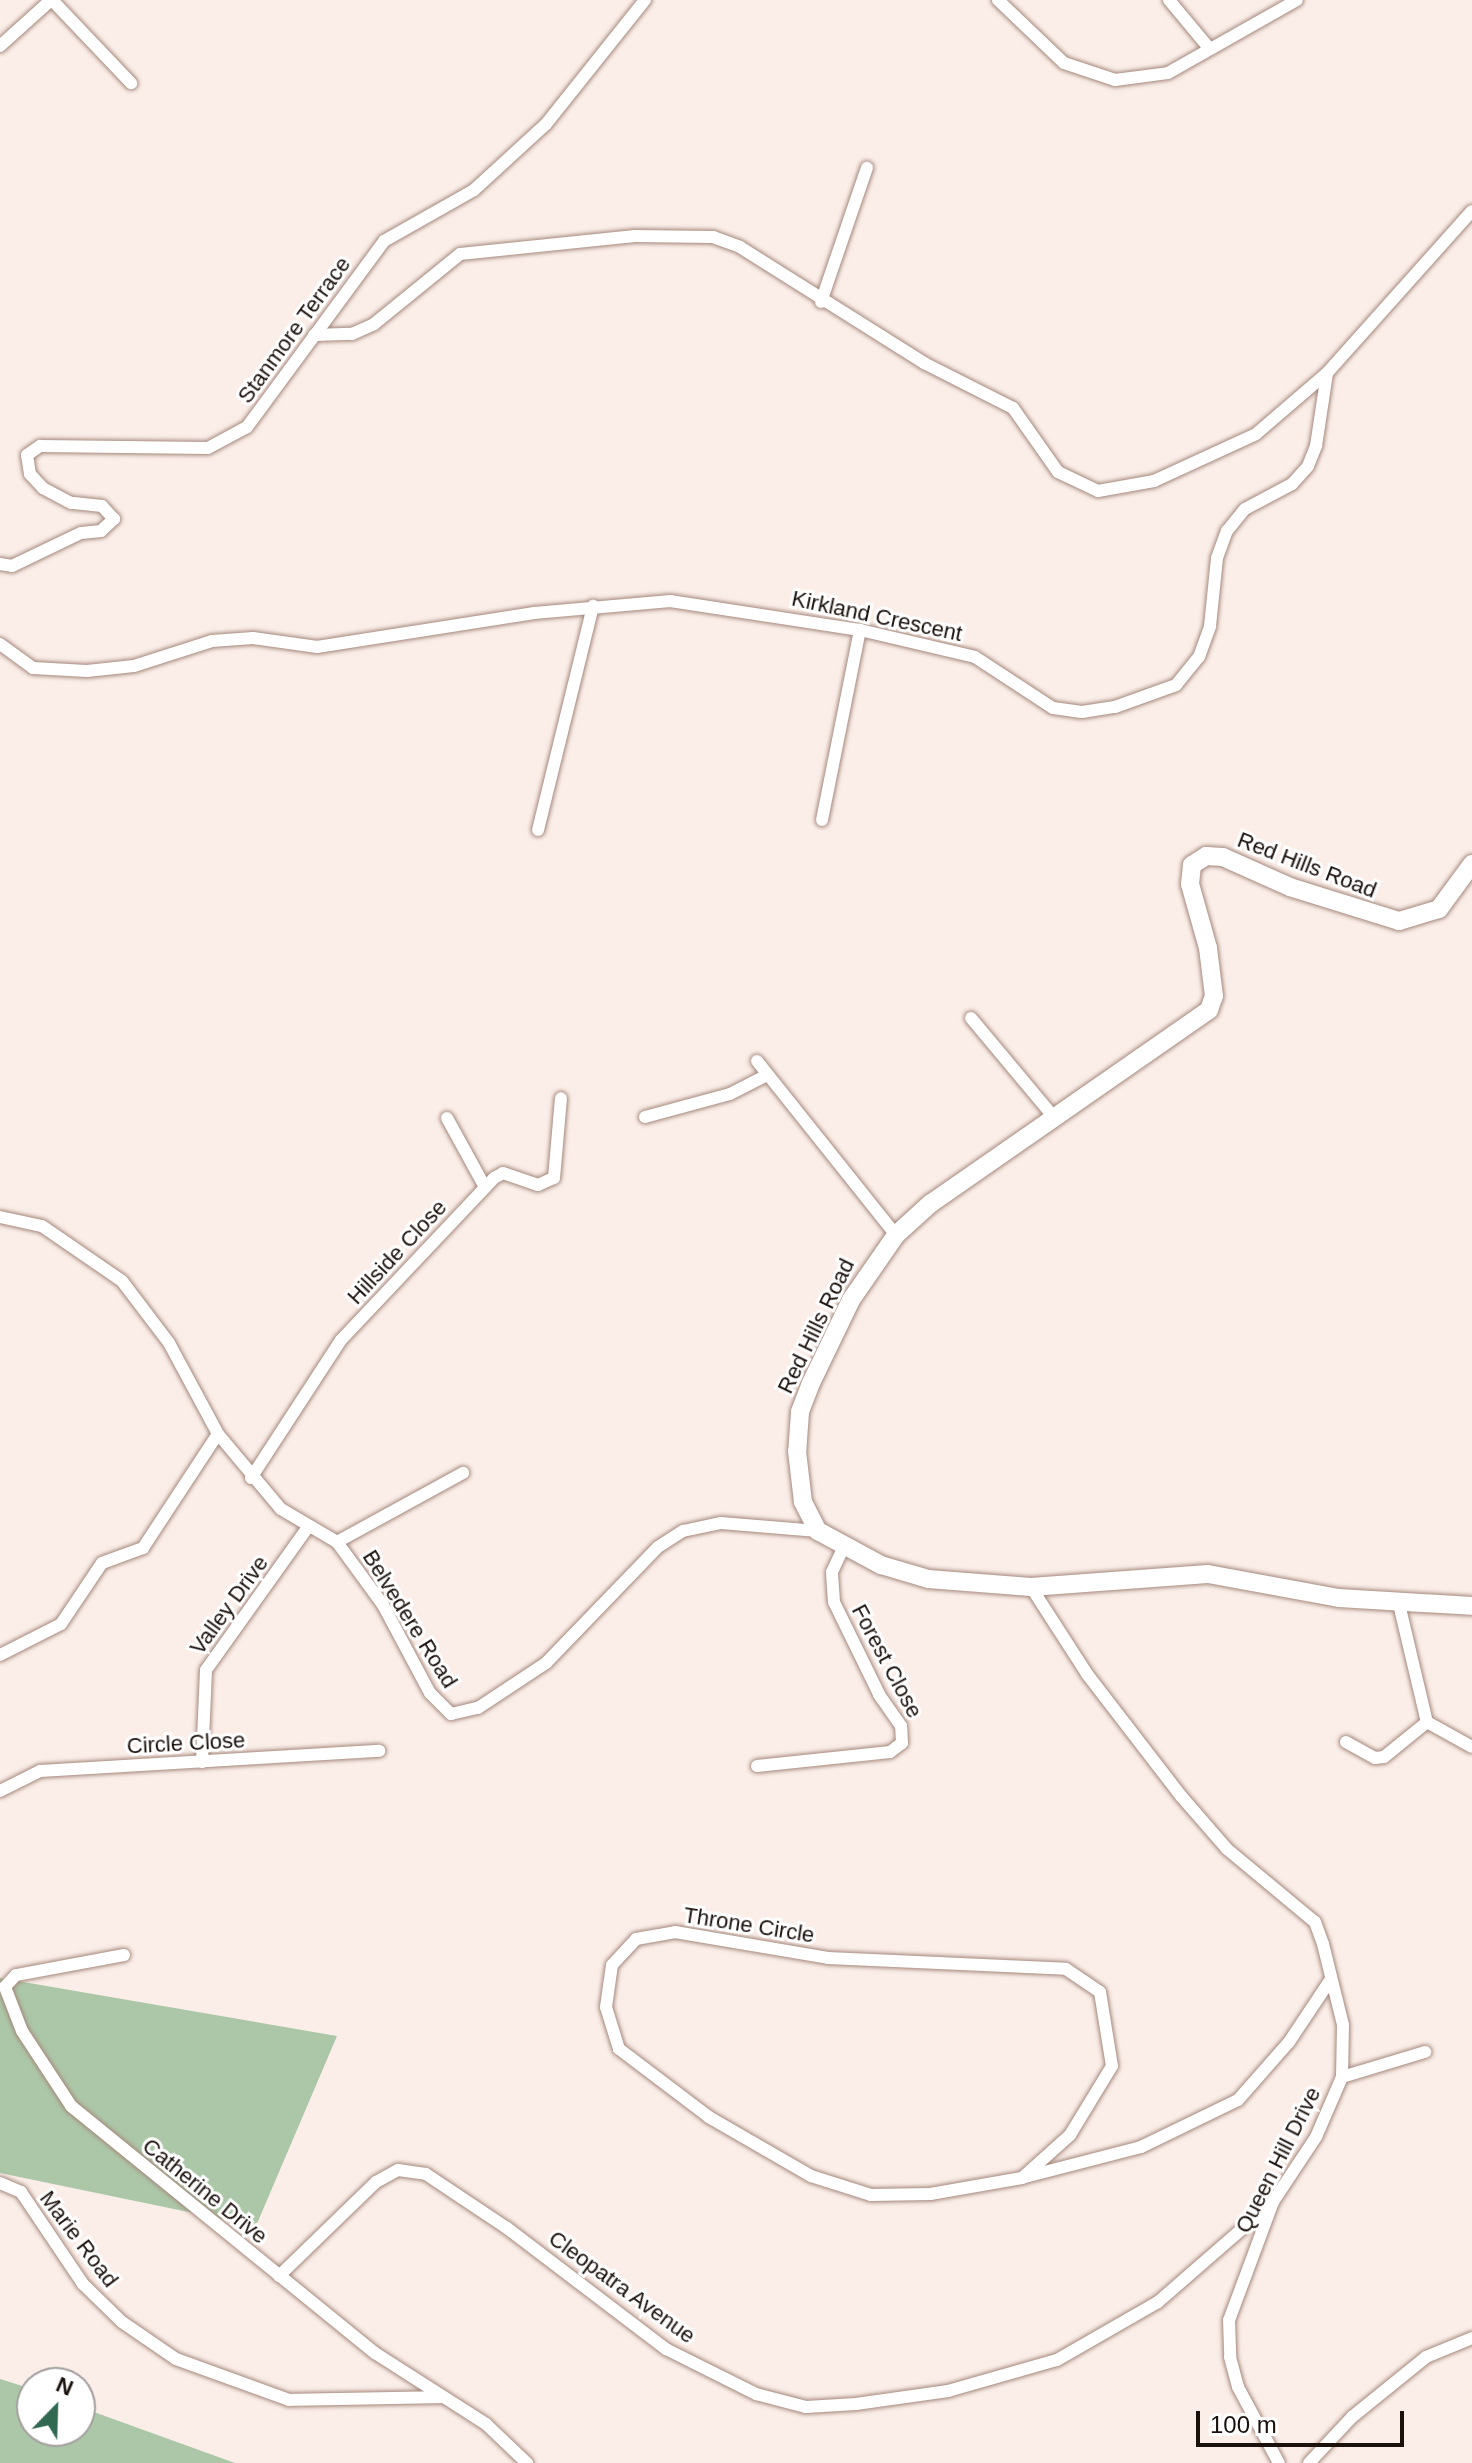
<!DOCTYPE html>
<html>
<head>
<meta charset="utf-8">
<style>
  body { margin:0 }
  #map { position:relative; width:1472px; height:2463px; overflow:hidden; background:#fbeee9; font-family:Arial,sans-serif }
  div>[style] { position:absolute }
  .forest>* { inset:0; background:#acc7a8 }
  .roads { filter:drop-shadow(0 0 2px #a4887c) drop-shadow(0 0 2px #a4887c) }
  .minor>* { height:12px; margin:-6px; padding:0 6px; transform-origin:6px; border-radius:6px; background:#fff }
  .secondary>* { height:18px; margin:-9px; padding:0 9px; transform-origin:9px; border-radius:9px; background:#fff }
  span { translate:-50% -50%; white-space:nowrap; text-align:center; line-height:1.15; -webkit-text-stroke:6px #fff; paint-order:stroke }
  .street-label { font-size:22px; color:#1a100c }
  .north { position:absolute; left:16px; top:2367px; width:80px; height:80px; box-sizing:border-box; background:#fff; border:2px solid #a39f9e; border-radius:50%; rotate:23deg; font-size:22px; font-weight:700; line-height:32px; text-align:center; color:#1a100c }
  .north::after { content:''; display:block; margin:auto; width:28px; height:36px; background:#316950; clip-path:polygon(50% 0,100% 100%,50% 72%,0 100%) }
  .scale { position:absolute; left:1196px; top:2411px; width:208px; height:36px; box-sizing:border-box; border:4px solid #1a100c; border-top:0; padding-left:10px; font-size:24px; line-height:28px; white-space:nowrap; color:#1a100c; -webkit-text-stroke:6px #fff; paint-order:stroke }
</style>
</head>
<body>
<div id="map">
  <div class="forest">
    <div style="clip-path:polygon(0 1978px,337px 2036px,256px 2226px,0 2173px)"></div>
    <div style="clip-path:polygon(0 2379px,32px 2389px,32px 2431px,80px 2431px,80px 2407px,235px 2463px,0 2463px)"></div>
  </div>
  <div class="roads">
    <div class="minor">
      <div style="left:52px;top:0;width:115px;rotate:46.4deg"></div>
      <div style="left:998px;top:0;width:91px;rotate:43.7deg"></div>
      <div style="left:1064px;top:63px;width:54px;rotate:18.4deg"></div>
      <div style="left:1115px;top:80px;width:53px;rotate:-7.5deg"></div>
      <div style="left:1168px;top:73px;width:148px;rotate:-29.5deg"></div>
      <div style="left:1169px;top:0;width:62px;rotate:50.2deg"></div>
      <div style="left:0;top:46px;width:69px;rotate:-42deg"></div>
      <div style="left:821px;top:302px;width:142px;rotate:-71.1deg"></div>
      <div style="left:314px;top:335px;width:38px;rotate:-2deg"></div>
      <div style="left:352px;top:334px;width:24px;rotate:-24deg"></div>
      <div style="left:374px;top:324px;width:111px;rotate:-39.1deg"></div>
      <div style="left:460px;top:254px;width:176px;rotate:-5.9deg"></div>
      <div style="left:635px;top:236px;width:78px;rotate:0.7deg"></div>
      <div style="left:713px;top:237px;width:29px;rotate:20deg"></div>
      <div style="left:740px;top:247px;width:218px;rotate:32.2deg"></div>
      <div style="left:924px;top:363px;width:100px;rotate:26.8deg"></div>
      <div style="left:1013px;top:408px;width:78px;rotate:54.9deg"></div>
      <div style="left:1058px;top:472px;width:44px;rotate:25.4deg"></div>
      <div style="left:1098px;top:491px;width:57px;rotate:-10.1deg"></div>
      <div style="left:1154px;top:481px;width:112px;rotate:-24.7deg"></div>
      <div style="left:1256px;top:434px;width:94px;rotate:-40.7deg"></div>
      <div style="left:1327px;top:373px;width:217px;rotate:-48.2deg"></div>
      <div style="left:0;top:564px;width:12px;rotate:9deg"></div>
      <div style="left:12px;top:566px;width:76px;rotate:-25.6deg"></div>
      <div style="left:81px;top:533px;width:20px;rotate:-6deg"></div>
      <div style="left:101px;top:531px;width:18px;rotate:-43deg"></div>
      <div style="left:114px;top:519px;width:18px;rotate:-133deg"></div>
      <div style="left:102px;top:506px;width:31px;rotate:-174deg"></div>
      <div style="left:71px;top:503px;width:32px;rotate:-152deg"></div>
      <div style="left:43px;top:488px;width:19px;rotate:-133deg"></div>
      <div style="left:30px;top:474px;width:19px;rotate:-99deg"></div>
      <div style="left:27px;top:455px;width:16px;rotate:-35deg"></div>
      <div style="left:40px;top:446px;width:168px;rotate:0.7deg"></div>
      <div style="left:208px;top:448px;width:44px;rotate:-28.3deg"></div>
      <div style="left:247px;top:427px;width:231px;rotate:-53.6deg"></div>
      <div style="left:384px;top:241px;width:103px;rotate:-29.5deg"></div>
      <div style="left:474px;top:190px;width:98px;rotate:-42.5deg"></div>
      <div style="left:546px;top:124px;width:159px;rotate:-51.4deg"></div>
      <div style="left:0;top:644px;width:41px;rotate:36deg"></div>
      <div style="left:33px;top:668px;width:54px;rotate:3.2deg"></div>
      <div style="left:87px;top:671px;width:47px;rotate:-6.1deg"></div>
      <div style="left:134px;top:666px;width:82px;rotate:-17.8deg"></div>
      <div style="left:212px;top:641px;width:41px;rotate:-4.2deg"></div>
      <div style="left:253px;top:638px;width:65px;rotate:8deg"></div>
      <div style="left:317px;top:647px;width:220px;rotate:-8.9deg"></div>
      <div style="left:534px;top:613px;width:137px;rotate:-5deg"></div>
      <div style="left:670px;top:601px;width:192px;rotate:8.7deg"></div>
      <div style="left:860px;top:630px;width:118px;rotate:13.2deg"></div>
      <div style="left:975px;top:657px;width:93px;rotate:33.2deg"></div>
      <div style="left:1053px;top:708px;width:29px;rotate:8deg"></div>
      <div style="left:1082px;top:712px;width:33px;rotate:-9deg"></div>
      <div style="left:1115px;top:707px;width:65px;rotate:-19.8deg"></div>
      <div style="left:1176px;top:685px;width:36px;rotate:-51deg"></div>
      <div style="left:1199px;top:657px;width:33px;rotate:-70deg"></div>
      <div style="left:1210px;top:626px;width:68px;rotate:-84.1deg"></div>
      <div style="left:1217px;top:558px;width:29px;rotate:-70deg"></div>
      <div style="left:1227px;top:531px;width:28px;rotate:-51deg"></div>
      <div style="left:1245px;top:509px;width:53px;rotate:-28deg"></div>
      <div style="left:1292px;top:484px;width:24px;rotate:-48deg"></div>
      <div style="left:1308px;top:466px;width:22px;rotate:-68deg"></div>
      <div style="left:1316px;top:446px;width:74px;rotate:-81.4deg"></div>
      <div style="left:822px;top:820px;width:194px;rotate:-78.7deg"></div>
      <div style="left:538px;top:830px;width:231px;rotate:-76.2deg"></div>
      <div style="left:971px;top:1018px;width:128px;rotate:50.1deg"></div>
      <div style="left:757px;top:1061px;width:223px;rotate:51.4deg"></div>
      <div style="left:645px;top:1117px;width:88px;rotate:-15.1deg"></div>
      <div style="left:730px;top:1094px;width:42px;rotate:-27.2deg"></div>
      <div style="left:447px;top:1118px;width:79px;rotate:61.2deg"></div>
      <div style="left:0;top:1217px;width:43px;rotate:12.1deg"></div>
      <div style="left:42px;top:1226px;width:97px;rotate:34.5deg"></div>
      <div style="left:122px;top:1281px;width:78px;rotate:52.8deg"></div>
      <div style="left:169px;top:1343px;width:103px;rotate:61.7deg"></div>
      <div style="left:218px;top:1434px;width:98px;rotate:50deg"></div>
      <div style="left:281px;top:1509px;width:65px;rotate:30.5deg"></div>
      <div style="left:337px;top:1542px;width:78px;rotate:53.9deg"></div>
      <div style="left:383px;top:1605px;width:100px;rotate:61.9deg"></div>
      <div style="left:430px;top:1693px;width:30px;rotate:45deg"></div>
      <div style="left:451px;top:1714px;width:28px;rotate:-13deg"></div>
      <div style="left:478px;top:1708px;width:82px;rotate:-33.5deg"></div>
      <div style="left:546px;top:1663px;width:161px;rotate:-46deg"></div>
      <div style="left:658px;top:1547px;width:30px;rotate:-33deg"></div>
      <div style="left:683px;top:1531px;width:39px;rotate:-12deg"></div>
      <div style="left:721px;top:1523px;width:97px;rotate:4.7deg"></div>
      <div style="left:251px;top:1478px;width:165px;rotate:-56.9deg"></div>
      <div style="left:341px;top:1340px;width:223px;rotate:-46.6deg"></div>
      <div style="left:494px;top:1178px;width:10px;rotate:-29deg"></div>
      <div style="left:503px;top:1173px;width:37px;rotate:19deg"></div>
      <div style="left:538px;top:1185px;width:17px;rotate:-24deg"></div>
      <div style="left:554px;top:1178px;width:80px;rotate:-85deg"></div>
      <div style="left:337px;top:1542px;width:144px;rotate:-28.7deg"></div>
      <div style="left:1031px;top:1587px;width:103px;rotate:57.2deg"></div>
      <div style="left:1087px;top:1674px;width:154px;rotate:52.4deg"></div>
      <div style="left:1181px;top:1796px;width:70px;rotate:49deg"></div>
      <div style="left:1227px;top:1849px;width:114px;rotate:39.7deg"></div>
      <div style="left:1315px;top:1922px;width:23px;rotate:70deg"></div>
      <div style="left:1323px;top:1944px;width:83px;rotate:76.1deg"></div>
      <div style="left:1343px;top:2025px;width:52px;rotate:91.1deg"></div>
      <div style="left:1342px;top:2077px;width:65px;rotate:113.4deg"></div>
      <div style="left:1316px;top:2137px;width:78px;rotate:123.5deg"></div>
      <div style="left:1273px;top:2202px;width:126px;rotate:110.4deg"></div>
      <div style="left:1229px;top:2320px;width:37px;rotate:88deg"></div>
      <div style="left:1230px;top:2357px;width:31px;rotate:75deg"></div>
      <div style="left:1238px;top:2387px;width:86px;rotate:61.7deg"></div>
      <div style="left:1399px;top:1604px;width:121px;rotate:76.7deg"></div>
      <div style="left:1427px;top:1722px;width:51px;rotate:29.1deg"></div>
      <div style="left:0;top:1655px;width:68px;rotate:-26.9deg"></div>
      <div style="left:61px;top:1624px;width:73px;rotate:-56.1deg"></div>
      <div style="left:102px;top:1563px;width:44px;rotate:-20.1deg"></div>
      <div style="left:143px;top:1548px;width:136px;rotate:-56.7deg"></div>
      <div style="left:1346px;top:1742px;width:33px;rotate:29deg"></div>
      <div style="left:1375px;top:1758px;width:9px;rotate:-6deg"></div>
      <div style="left:1384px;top:1757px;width:55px;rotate:-39.1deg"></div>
      <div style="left:202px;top:1762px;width:92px;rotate:-87.5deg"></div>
      <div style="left:206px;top:1670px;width:176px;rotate:-54.5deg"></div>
      <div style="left:757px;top:1766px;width:134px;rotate:-6deg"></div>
      <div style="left:890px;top:1752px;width:15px;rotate:-37deg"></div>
      <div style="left:902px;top:1743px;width:17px;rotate:-93deg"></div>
      <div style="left:901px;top:1726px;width:39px;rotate:-125deg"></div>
      <div style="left:879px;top:1694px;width:102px;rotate:-116.1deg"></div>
      <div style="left:834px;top:1602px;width:30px;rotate:-94deg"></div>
      <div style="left:832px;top:1572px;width:26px;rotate:-65deg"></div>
      <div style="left:0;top:1791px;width:45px;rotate:-26.6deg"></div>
      <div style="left:40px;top:1771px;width:340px;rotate:-3.4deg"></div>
      <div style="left:675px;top:1932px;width:155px;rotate:9.6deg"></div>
      <div style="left:828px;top:1958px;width:238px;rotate:2.6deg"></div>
      <div style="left:1066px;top:1969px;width:41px;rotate:34.1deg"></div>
      <div style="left:1100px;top:1992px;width:75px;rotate:80.8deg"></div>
      <div style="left:1112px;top:2066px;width:81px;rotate:121.3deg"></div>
      <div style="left:1070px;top:2135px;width:64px;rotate:138.1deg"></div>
      <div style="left:1022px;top:2178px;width:93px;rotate:170.1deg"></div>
      <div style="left:930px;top:2194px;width:59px;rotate:179deg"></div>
      <div style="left:871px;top:2195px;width:63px;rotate:-162.4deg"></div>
      <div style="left:811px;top:2176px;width:118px;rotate:-150deg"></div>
      <div style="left:709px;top:2117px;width:113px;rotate:-142.9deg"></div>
      <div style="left:619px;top:2049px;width:44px;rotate:-107.2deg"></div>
      <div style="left:606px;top:2007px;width:42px;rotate:-81.9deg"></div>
      <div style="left:612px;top:1965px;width:35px;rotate:-47deg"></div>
      <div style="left:636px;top:1939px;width:40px;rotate:-10deg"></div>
      <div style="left:124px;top:1955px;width:110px;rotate:169.5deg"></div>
      <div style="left:16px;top:1975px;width:16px;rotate:133deg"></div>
      <div style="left:5px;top:1987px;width:47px;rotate:68.9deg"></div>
      <div style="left:22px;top:2031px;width:90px;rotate:56.8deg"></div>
      <div style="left:71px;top:2106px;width:392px;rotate:39.1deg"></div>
      <div style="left:375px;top:2353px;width:132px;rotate:32.6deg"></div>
      <div style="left:486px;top:2424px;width:57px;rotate:43.6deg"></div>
      <div style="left:1342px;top:2077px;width:87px;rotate:-16.8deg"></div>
      <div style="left:1025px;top:2177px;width:120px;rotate:-14.5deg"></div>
      <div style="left:1141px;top:2147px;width:108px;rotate:-25.9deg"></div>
      <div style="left:1238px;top:2100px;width:77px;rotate:-48.7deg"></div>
      <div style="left:1289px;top:2042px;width:72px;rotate:-56.3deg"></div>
      <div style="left:0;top:2183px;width:23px;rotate:23deg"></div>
      <div style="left:21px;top:2192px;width:111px;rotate:56deg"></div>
      <div style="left:83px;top:2284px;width:54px;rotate:44.3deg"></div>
      <div style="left:122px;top:2322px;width:65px;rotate:34.4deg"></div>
      <div style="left:176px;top:2359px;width:120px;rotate:19.9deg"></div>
      <div style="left:289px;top:2400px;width:153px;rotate:-1.1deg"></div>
      <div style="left:279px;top:2276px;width:135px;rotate:-44.1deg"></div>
      <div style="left:376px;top:2182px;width:25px;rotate:-29deg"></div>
      <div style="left:398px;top:2170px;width:28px;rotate:8deg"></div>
      <div style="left:426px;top:2174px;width:97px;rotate:33.7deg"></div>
      <div style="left:507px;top:2228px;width:200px;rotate:37.3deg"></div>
      <div style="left:666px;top:2349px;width:101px;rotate:26.6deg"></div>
      <div style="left:756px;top:2394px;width:52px;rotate:14.6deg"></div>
      <div style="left:806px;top:2407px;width:50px;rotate:-3.4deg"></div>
      <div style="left:856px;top:2404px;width:93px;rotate:-8deg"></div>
      <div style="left:948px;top:2391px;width:113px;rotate:-15.9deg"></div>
      <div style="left:1057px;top:2360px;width:116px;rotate:-29.9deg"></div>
      <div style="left:1158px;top:2302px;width:152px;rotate:-41deg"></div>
      <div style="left:1309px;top:2463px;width:63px;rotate:-46.9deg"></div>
      <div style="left:1352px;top:2417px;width:95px;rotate:-39deg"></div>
      <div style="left:1426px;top:2357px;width:50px;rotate:-22.4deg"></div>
    </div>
    <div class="secondary">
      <div style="left:1472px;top:864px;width:56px;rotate:126.3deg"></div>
      <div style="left:1439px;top:909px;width:42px;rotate:163.3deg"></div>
      <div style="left:1399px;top:921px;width:114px;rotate:-162.7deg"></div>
      <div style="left:1290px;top:887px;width:73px;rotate:-155.9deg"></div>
      <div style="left:1223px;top:857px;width:17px;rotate:-177deg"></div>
      <div style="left:1206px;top:856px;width:17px;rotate:147deg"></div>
      <div style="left:1192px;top:865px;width:19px;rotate:96deg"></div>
      <div style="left:1190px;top:884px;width:66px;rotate:74.3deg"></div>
      <div style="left:1208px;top:948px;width:48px;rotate:82.9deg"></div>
      <div style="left:1214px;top:996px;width:15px;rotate:110deg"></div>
      <div style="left:1209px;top:1010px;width:338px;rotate:145.2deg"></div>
      <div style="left:931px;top:1203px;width:47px;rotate:137.6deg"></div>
      <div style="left:896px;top:1235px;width:79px;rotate:124.7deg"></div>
      <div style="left:851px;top:1300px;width:92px;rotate:115.7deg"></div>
      <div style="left:811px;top:1383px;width:31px;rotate:111deg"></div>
      <div style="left:800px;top:1412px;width:39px;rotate:94deg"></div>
      <div style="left:797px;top:1451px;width:51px;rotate:83.3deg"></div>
      <div style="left:803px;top:1502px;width:33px;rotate:63deg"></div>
      <div style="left:818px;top:1531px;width:72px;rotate:28.4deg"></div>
      <div style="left:881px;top:1565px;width:49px;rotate:16.6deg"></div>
      <div style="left:928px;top:1579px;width:103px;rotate:4.4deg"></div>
      <div style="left:1031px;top:1587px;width:177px;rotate:-4.2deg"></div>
      <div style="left:1208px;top:1574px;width:133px;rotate:10.4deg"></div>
      <div style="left:1339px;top:1598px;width:133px;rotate:3.4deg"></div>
    </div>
  </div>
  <div class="street-label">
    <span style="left:294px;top:330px;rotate:-54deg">Stanmore Terrace</span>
    <span style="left:877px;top:616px;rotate:12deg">Kirkland Crescent</span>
    <span style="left:1307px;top:865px;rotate:21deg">Red Hills Road</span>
    <span style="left:397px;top:1252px;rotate:-47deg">Hillside Close</span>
    <span style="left:816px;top:1326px;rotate:-64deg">Red Hills Road</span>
    <span style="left:229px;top:1605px;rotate:-54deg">Valley Drive</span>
    <span style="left:410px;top:1619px;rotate:58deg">Belvedere Road</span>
    <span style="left:887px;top:1661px;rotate:62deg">Forest Close</span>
    <span style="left:186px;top:1743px;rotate:-3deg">Circle Close</span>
    <span style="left:749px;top:1925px;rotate:9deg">Throne Circle</span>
    <span style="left:1278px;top:2160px;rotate:-63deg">Queen Hill Drive</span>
    <span style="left:205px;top:2191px;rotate:39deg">Catherine Drive</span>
    <span style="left:79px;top:2239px;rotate:53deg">Marie Road</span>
    <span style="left:622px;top:2287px;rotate:36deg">Cleopatra Avenue</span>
  </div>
  <div class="north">N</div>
  <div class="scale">100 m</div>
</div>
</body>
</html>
